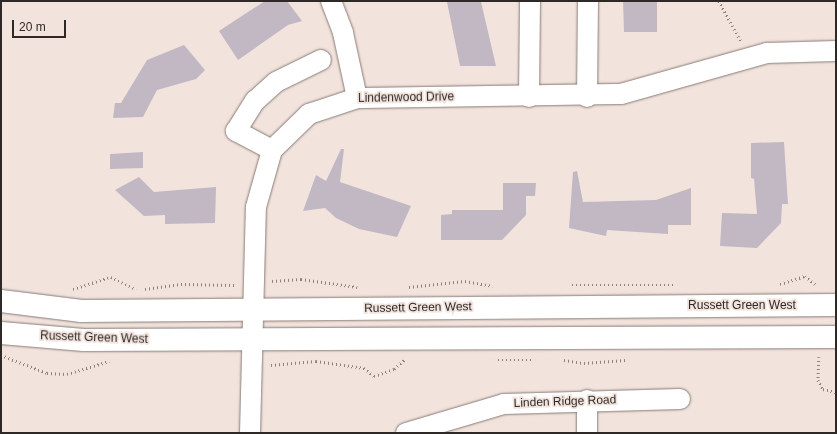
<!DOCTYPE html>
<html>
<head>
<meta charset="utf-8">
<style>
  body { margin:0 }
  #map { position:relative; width:837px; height:434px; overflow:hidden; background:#f2e3dd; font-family:Arial,sans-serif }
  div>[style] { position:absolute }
  .building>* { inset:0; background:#c1b8c4 }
  .path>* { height:2.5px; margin-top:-1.25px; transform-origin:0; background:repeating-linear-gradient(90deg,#8c827e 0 1px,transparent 0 4px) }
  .roads { filter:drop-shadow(0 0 1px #887b75) drop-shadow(0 0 1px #887b75) }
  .street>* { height:20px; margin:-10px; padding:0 10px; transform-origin:10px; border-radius:10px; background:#fff }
  .secondary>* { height:22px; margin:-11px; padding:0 11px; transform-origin:11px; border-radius:11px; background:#fff }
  span { translate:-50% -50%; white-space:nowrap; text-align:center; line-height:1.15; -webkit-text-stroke:3.5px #f2e3dd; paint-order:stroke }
  .street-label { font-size:12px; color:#2e2926 }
  .frame { position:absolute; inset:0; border:2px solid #2e2926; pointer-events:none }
  .scale { position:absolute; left:12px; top:20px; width:54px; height:18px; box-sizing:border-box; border:2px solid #2e2926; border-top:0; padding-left:5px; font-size:12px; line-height:14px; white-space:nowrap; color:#2e2926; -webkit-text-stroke:3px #f2e3dd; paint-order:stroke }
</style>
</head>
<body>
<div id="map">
  <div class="building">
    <div style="clip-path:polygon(265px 1px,287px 1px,302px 21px,288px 25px,238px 60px,219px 31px)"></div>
    <div style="clip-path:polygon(623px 1px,657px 1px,657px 32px,624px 32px)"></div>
    <div style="clip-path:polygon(447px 2px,481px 2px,496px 66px,460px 66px)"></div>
    <div style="clip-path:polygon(184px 45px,205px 70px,196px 79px,157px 90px,143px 117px,113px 118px,115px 103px,121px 103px,147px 60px)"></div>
    <div style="clip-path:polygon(784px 142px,788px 204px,782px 204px,781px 223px,757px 248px,720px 246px,722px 213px,757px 214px,754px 179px,751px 178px,751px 143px)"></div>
    <div style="clip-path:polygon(341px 149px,344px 149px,340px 182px,411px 206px,397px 237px,359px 229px,336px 218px,325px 208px,303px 211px,316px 175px,326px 181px)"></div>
    <div style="clip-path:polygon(143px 152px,143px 168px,110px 169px,110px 154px)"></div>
    <div style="clip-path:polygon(577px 171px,583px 202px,656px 200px,691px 188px,691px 225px,668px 225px,668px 234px,607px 230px,606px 236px,569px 228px,573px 172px)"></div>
    <div style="clip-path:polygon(139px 177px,154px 192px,216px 187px,215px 223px,165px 224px,165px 215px,144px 216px,115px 190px)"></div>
    <div style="clip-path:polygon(503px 183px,536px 183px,535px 196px,526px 196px,526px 215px,502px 240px,441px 240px,441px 215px,452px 214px,452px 210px,503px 210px)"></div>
  </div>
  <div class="path">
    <div style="left:719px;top:1px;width:46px;rotate:61.2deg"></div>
    <div style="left:272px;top:281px;width:29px;rotate:-4deg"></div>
    <div style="left:301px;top:279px;width:57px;rotate:8.1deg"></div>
    <div style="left:780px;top:284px;width:26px;rotate:-18deg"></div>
    <div style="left:805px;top:276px;width:14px;rotate:39deg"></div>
    <div style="left:572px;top:285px;width:103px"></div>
    <div style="left:409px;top:287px;width:56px;rotate:-6.1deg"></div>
    <div style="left:465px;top:281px;width:28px;rotate:10deg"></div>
    <div style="left:73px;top:289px;width:40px;rotate:-18deg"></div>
    <div style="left:111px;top:277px;width:28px;rotate:26deg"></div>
    <div style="left:145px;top:289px;width:36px;rotate:-8deg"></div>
    <div style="left:181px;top:284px;width:54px;rotate:1.1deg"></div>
    <div style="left:1px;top:355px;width:49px;rotate:21.4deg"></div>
    <div style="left:47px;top:373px;width:20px;rotate:3deg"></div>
    <div style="left:67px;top:374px;width:44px;rotate:-17.2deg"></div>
    <div style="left:819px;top:357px;width:23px;rotate:92deg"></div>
    <div style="left:818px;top:380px;width:10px;rotate:61deg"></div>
    <div style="left:823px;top:389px;width:13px;rotate:13deg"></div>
    <div style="left:498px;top:360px;width:33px"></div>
    <div style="left:564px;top:360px;width:20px;rotate:9deg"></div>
    <div style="left:584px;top:363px;width:42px;rotate:-4.1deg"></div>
    <div style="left:271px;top:365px;width:45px;rotate:-5.1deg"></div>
    <div style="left:316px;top:361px;width:49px;rotate:8.3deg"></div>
    <div style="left:364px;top:368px;width:13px;rotate:39deg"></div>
    <div style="left:374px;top:376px;width:21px;rotate:-19deg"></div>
    <div style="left:394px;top:369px;width:15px;rotate:-42deg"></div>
  </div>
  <div class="roads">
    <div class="street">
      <div style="left:331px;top:1px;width:34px;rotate:69deg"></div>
      <div style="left:343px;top:33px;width:66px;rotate:77.8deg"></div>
      <div style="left:529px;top:97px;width:96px;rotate:-89.4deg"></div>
      <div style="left:587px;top:97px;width:96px;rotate:-89.4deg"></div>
      <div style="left:272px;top:150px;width:41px;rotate:-152.2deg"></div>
      <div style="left:236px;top:131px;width:36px;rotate:-58deg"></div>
      <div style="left:255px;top:101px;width:28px;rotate:-42deg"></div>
      <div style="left:276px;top:82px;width:50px;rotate:-26.1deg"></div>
      <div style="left:587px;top:400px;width:33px;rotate:90deg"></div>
      <div style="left:250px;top:433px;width:226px;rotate:-88.5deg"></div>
      <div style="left:256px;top:207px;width:59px;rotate:-74.3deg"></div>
      <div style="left:272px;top:150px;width:52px;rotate:-44.2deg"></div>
      <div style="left:309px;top:114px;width:51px;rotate:-18.4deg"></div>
      <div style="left:357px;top:98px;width:264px;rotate:-0.9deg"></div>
      <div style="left:621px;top:94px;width:152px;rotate:-15.7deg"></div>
      <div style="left:767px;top:53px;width:69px;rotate:-1.7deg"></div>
      <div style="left:406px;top:433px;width:102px;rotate:-16.5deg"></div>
      <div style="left:504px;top:404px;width:176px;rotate:-1.6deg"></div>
    </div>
    <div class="secondary">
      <div style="left:1px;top:301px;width:81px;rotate:7.1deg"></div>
      <div style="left:81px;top:311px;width:755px;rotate:-0.46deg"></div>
      <div style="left:1px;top:333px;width:83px;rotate:4.8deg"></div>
      <div style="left:84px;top:340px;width:752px;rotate:-0.23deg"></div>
    </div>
  </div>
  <div class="street-label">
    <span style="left:406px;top:98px;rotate:-1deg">Lindenwood Drive</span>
    <span style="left:742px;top:306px">Russett Green West</span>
    <span style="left:418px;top:308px;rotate:-1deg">Russett Green West</span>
    <span style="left:94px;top:338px;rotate:2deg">Russett Green West</span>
    <span style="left:565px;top:402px;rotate:-2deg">Linden Ridge Road</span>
  </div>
  <div class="frame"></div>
  <div class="scale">20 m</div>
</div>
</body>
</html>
